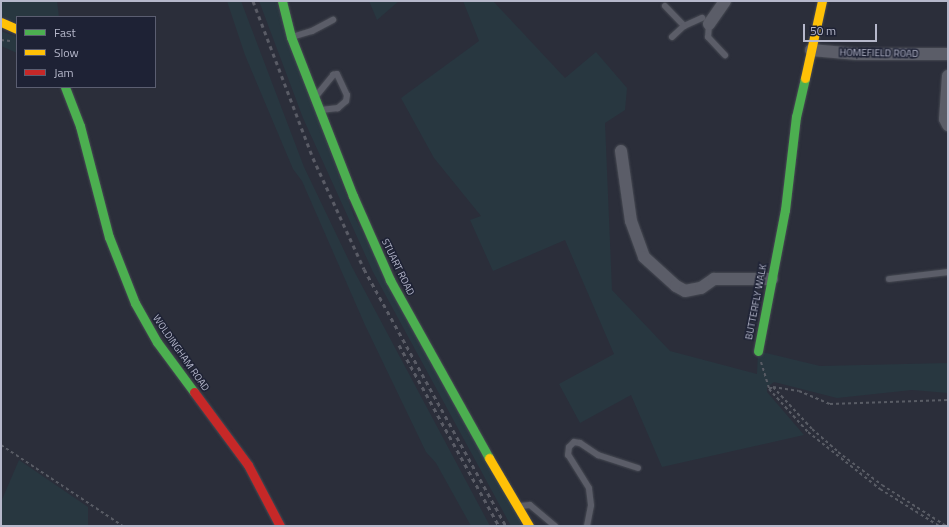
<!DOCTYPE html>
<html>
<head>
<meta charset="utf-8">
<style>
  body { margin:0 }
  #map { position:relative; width:949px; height:527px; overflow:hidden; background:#2b2e3a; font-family:"Titillium Web",sans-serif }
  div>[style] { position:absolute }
  .green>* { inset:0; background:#283740 }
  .path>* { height:2px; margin-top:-1px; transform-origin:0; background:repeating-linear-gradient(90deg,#595c65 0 3px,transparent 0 6px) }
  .roads { filter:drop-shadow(0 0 1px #474a53) drop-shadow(0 0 1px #474a53) }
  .lane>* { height:6px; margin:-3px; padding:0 3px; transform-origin:3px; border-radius:3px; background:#5b5d68 }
  .street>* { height:12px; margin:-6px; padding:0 6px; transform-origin:6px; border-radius:6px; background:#5b5d68 }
  .fast>* { height:9px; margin:-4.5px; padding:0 4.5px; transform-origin:4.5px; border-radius:4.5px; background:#4caf50 }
  .slow>* { height:9px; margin:-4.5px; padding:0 4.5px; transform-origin:4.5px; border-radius:4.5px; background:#ffc107 }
  .jam>* { height:9px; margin:-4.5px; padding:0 4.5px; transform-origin:4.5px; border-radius:4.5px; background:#c62828 }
  .rail>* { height:3px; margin-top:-1.5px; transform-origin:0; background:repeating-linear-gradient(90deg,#5a5c66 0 4px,transparent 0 8px) }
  span { translate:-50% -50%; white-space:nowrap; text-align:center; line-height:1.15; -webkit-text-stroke:3px #1e2235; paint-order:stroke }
  .street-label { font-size:10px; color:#b6b8cb }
  .frame { position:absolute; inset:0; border:2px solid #b6b8cb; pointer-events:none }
  .legend { position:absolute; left:16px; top:16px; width:140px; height:72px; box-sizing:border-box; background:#1e2235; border:1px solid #5b5e71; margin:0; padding:5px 7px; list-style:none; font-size:12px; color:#b6b8cb }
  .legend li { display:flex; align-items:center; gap:8px; height:20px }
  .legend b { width:20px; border:1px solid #5b5e71 }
  .scale { position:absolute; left:803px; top:24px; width:74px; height:18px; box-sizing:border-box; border:2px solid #b6b8cb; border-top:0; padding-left:5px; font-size:12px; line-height:14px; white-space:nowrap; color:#b6b8cb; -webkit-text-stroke:3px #1e2235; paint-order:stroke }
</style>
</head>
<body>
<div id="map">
  <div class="green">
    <div style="clip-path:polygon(1px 1px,57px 1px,59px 17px,17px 17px,17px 23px,1px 16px)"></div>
    <div style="clip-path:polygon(227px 1px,241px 1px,304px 167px,352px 267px,490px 526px,471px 526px,436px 463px,426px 452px,365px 325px,302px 181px,293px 169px,245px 55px)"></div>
    <div style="clip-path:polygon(259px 1px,276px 1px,354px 216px,523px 526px,511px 526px,373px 272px,303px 118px)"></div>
    <div style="clip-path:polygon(369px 1px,399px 1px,377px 20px)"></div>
    <div style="clip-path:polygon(463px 1px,493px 1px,565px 78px,596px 52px,627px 88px,625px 110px,605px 123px,612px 290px,670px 351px,757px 374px,758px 351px,820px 366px,948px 363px,948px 393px,912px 390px,837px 398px,774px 382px,767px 387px,767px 392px,804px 435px,662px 467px,631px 395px,580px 423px,559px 384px,614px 354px,565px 240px,493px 271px,470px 220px,481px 216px,434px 158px,401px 98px,479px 41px)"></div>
    <div style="clip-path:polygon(1px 31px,17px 37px,17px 53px,1px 46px)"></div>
    <div style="clip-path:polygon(19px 460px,88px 507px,88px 526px,1px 526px,1px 502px)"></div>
  </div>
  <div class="path">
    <div style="left:1px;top:40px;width:9px;rotate:6deg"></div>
    <div style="left:761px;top:362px;width:28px;rotate:73deg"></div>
    <div style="left:769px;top:389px;width:58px;rotate:47.8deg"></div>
    <div style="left:808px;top:432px;width:92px;rotate:38.4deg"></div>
    <div style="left:880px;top:489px;width:70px;rotate:32.1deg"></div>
    <div style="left:773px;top:387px;width:57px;rotate:47.1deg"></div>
    <div style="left:812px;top:429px;width:35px;rotate:41deg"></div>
    <div style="left:838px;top:452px;width:55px;rotate:36.9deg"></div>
    <div style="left:882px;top:485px;width:76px;rotate:32.6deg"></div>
    <div style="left:769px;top:389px;width:4px;rotate:-27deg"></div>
    <div style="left:773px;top:387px;width:26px;rotate:9deg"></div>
    <div style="left:799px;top:391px;width:34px;rotate:23deg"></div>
    <div style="left:830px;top:404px;width:118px;rotate:-1.9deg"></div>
    <div style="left:1px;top:445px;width:146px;rotate:33.6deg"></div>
  </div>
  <div class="roads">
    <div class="lane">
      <div style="left:665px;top:6px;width:28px;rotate:46deg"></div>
      <div style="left:684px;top:26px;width:20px;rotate:-24deg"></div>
      <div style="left:709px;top:24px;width:13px;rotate:94deg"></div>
      <div style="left:708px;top:37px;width:25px;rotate:47deg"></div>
      <div style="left:292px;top:37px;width:21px;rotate:-17deg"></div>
      <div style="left:312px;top:31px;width:24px;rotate:-28deg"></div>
      <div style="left:672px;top:37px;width:16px;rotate:-43deg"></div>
      <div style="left:317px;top:95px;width:26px;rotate:-51deg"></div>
      <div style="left:333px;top:75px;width:4px;rotate:-14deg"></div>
      <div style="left:337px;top:74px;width:23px;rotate:65deg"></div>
      <div style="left:347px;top:95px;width:6px;rotate:99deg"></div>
      <div style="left:346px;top:101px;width:11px;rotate:139deg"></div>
      <div style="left:338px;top:108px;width:17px;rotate:173deg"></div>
      <div style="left:889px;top:279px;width:59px;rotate:-6.8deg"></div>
      <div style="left:520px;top:506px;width:10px;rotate:-6deg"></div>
      <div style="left:530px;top:505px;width:33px;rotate:40deg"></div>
      <div style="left:587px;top:526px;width:21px;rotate:-79deg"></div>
      <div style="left:591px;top:505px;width:17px;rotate:-97deg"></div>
      <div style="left:589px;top:488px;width:39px;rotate:-122deg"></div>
      <div style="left:568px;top:455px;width:8px;rotate:-83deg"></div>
      <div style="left:569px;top:447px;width:7px;rotate:-45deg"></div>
      <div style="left:574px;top:442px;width:6px;rotate:9deg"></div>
      <div style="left:580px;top:443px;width:22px;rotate:34deg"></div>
      <div style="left:598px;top:455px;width:42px;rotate:18deg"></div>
    </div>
    <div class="street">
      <div style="left:709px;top:24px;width:28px;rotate:-55deg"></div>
      <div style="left:811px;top:50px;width:46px;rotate:5deg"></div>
      <div style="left:857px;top:54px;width:91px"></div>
      <div style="left:948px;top:76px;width:43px;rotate:94deg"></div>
      <div style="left:945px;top:119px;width:7px;rotate:63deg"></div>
      <div style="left:621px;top:151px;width:71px;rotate:81.9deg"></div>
      <div style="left:631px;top:221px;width:38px;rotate:70deg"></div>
      <div style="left:644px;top:257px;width:43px;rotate:42.2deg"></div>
      <div style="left:676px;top:286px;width:10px;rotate:29deg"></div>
      <div style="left:685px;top:291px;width:16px;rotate:-11deg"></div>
      <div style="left:701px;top:288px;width:16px;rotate:-35deg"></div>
      <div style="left:714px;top:279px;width:58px"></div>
    </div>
    <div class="fast">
      <div style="left:282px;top:1px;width:37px;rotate:76deg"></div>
      <div style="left:291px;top:37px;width:171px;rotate:68.7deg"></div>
      <div style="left:353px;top:196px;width:92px;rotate:66.2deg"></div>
      <div style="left:390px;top:280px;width:204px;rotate:60.9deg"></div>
      <div style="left:65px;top:87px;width:42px;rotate:69deg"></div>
      <div style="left:80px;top:126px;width:115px;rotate:75.4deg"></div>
      <div style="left:109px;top:237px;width:71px;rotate:68.5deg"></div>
      <div style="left:135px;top:303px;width:45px;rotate:60.6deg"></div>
      <div style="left:157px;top:342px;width:62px;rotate:53.5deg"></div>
      <div style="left:758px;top:351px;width:144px;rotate:-79.2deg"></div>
      <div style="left:785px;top:210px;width:94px;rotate:-83.3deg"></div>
      <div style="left:796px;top:117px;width:40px;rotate:-77deg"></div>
    </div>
    <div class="slow">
      <div style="left:1px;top:22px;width:17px;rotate:24deg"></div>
      <div style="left:805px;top:78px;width:79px;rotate:-77.6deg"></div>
      <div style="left:489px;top:458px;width:79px;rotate:59.5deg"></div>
    </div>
    <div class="jam">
      <div style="left:194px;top:392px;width:91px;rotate:53.5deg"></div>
      <div style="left:248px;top:465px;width:69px;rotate:62.3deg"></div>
    </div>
  </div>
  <div class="rail">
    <div style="left:253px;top:1px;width:168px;rotate:69.1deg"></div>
    <div style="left:313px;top:158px;width:122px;rotate:65.3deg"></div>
    <div style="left:364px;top:269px;width:294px;rotate:61.1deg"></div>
    <div style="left:399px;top:345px;width:207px;rotate:61.1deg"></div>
  </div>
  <div class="street-label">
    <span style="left:879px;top:53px;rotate:1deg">HOMEFIELD ROAD</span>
    <span style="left:398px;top:267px;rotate:64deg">STUART ROAD</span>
    <span style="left:756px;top:302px;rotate:-79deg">BUTTERFLY WALK</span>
    <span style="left:181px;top:353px;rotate:55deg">WOLDINGHAM ROAD</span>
  </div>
  <div class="frame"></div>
  <ul class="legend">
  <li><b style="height:5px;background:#4caf50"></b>Fast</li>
  <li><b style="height:5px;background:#ffc107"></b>Slow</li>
  <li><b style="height:5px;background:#c62828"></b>Jam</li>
  </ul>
  <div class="scale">50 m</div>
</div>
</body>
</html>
